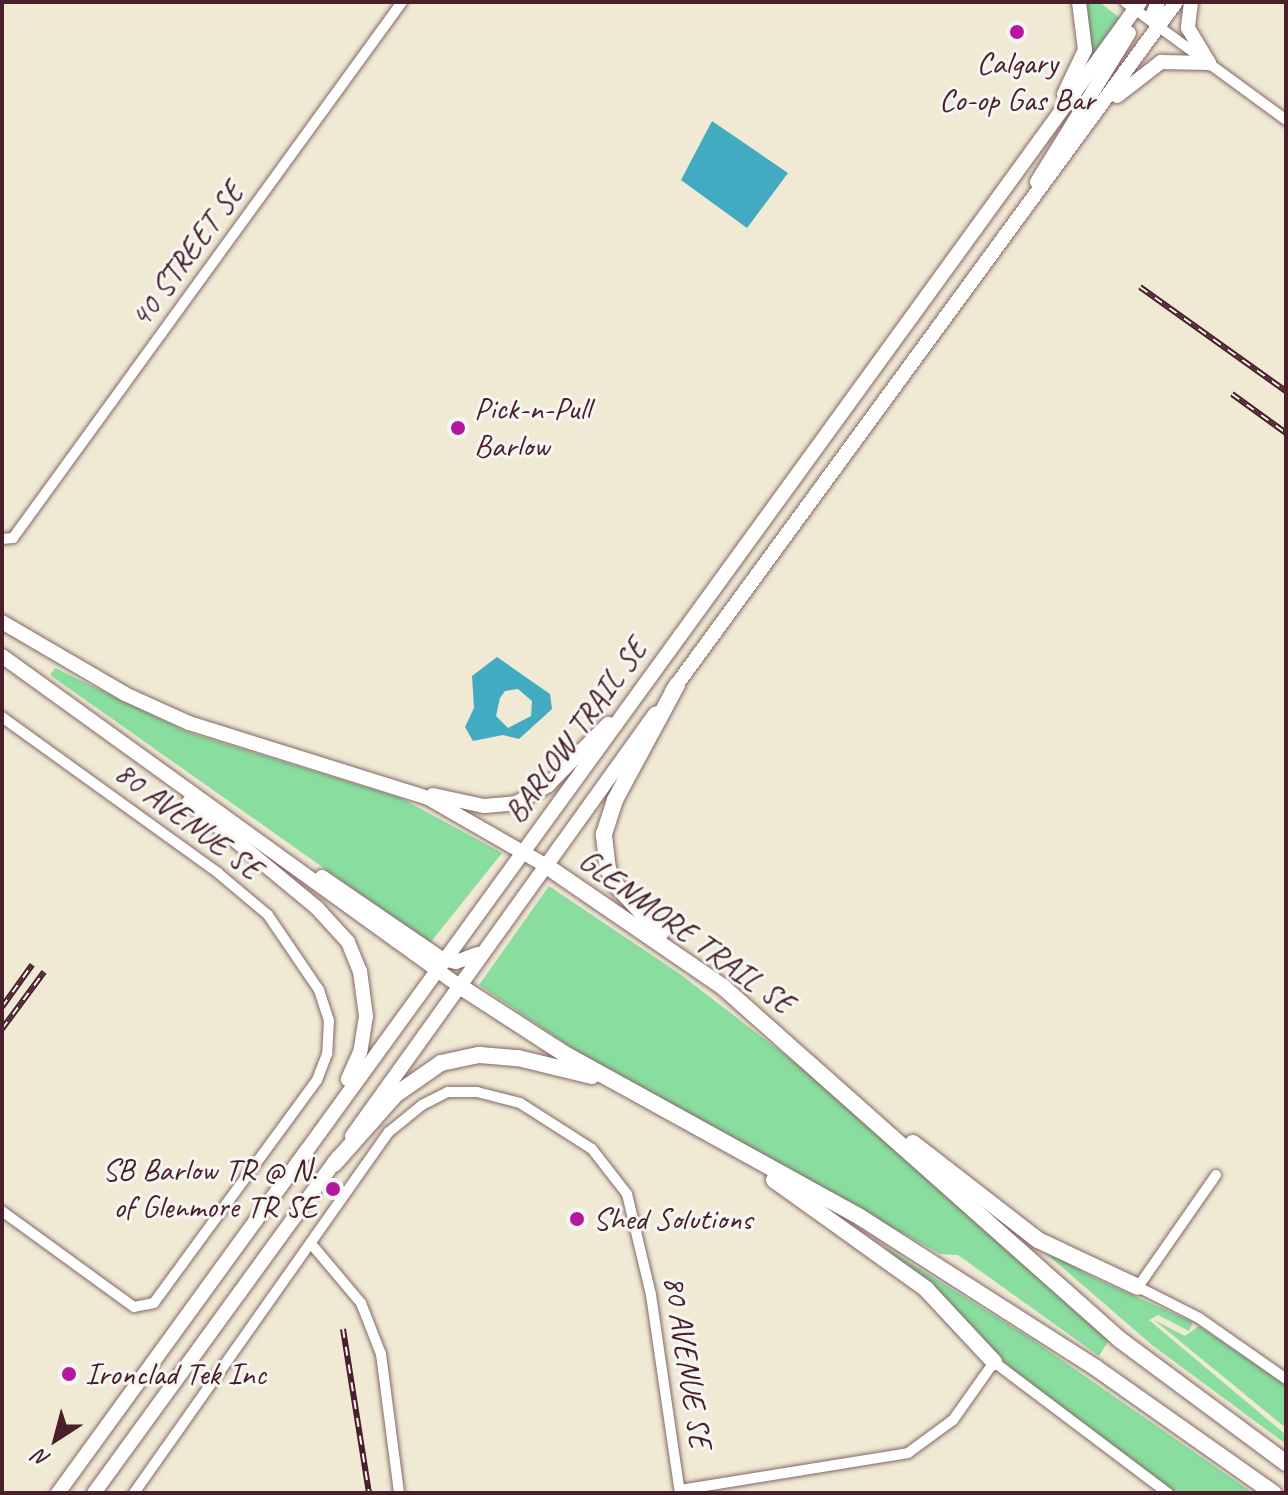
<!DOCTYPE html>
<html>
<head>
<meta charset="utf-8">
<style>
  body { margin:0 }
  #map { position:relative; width:1288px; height:1495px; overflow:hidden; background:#f0e9d4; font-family:Caveat,sans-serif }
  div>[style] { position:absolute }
  .green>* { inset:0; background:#88dd9f }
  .water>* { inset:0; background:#42aac1 }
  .roads { filter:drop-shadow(0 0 2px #846666) drop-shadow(0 0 2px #846666) }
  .minor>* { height:10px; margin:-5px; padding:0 5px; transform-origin:5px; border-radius:5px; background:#fff }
  .major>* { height:14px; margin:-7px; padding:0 7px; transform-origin:7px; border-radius:7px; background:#fff }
  .highway>* { height:16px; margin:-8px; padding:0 8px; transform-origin:8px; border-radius:8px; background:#fff }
  .rail>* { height:6px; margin-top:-3px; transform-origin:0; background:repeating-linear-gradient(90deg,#f6f6f2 0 9px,#4a1f2b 0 18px); box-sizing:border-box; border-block:2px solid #4a1f2b }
  .dots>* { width:22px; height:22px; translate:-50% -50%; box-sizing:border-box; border:4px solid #f6f6f2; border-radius:50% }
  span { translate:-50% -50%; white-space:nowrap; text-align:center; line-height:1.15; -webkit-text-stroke:6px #f6f6f2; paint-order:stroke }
  .poi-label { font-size:32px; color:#4a1f2b }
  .left { translate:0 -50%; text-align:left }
  .right { translate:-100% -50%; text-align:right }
  .street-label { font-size:32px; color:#4a1f2b }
  .frame { position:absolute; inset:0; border:4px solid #4a1f2b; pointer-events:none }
  .north { position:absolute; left:16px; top:1399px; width:80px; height:80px; -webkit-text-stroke:6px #f6f6f2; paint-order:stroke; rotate:216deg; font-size:22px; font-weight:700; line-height:32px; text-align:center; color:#4a1f2b }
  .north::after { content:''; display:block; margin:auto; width:28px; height:36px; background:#4a1f2b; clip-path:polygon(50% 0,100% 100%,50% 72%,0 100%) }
</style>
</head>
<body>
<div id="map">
  <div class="green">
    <div style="clip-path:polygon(1084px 2px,1099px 2px,1120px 18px,1092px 57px)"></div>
    <div style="clip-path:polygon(55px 668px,187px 732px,401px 798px,502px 853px,430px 943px,50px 675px)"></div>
    <div style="clip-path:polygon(549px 886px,680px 974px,806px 1071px,1109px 1340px,1099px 1356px,958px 1255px,940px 1254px,581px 1054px,479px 985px)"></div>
    <div style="clip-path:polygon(1034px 1243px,1094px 1278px,1193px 1322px,1189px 1331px,1158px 1315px,1149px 1320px,1286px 1435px,1286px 1444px,1152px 1345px)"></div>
    <div style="clip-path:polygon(885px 1247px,1033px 1340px,1253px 1493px,1176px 1493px,1021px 1378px)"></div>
    <div style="clip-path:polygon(1154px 1320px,1185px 1336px,1199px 1326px,1286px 1385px,1286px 1428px)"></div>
  </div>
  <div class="water">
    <div style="clip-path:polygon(712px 121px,788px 173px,747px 228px,681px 180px)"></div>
    <div style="clip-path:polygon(evenodd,497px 657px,550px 694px,552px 709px,519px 739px,503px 735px,473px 741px,465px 727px,474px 708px,472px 676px,497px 657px,518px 689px,532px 701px,531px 716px,508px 728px,496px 716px,500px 698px,505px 691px,518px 689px)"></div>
  </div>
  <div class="roads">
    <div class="minor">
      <div style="left:1125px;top:2px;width:200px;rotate:36.2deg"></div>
      <div style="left:2px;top:539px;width:11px;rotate:-5deg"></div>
      <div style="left:13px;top:538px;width:662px;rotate:-54.03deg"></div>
      <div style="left:2px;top:717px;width:266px;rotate:35.8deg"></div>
      <div style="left:218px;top:873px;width:65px;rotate:40deg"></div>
      <div style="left:268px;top:915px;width:91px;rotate:55.8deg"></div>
      <div style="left:319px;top:990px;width:32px;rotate:72deg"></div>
      <div style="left:329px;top:1020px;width:34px;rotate:93deg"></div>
      <div style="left:327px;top:1054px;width:28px;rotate:111deg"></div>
      <div style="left:317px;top:1080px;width:276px;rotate:126.2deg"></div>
      <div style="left:154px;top:1303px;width:20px;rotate:169deg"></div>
      <div style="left:134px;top:1307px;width:163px;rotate:-144deg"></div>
      <div style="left:1216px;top:1175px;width:136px;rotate:124.9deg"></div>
      <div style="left:1138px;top:1287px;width:68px;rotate:26.9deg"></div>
      <div style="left:1199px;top:1318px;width:106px;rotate:35deg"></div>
      <div style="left:313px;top:1246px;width:75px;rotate:49.9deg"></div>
      <div style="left:361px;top:1303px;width:55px;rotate:68.6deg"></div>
      <div style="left:381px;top:1354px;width:140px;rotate:82.6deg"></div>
      <div style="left:680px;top:1490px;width:231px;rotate:-9.2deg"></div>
      <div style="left:908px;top:1453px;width:56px;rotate:-36.3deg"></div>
      <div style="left:953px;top:1420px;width:71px;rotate:-54.7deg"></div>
      <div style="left:994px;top:1362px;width:218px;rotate:37deg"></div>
      <div style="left:134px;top:1493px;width:442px;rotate:-54.8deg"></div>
      <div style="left:389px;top:1132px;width:43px;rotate:-39.3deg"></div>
      <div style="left:422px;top:1105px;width:29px;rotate:-27deg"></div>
      <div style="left:448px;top:1092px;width:29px"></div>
      <div style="left:477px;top:1092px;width:44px;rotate:14.3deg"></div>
      <div style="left:520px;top:1103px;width:85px;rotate:32.6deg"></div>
      <div style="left:592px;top:1149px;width:57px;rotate:52.1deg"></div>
      <div style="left:627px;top:1194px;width:104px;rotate:76.6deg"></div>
      <div style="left:651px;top:1295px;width:200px;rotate:81.7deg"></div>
    </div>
    <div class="major">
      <div style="left:1158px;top:2px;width:15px;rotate:113deg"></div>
      <div style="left:1152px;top:16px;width:13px;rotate:58deg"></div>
      <div style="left:1191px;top:2px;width:26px;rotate:97deg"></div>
      <div style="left:1188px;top:28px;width:41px;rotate:59deg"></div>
      <div style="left:1064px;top:94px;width:49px;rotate:-64.5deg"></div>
      <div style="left:1085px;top:50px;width:48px;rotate:-97.1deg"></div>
      <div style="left:1117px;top:96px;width:56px;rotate:-37.7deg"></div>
      <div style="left:1161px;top:62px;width:48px;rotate:1.2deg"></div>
      <div style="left:1037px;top:182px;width:175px;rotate:-58.3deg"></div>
      <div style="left:2px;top:622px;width:143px;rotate:30.3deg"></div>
      <div style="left:125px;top:694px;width:70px;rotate:24.4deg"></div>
      <div style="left:189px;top:723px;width:250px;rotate:17.4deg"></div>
      <div style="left:428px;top:798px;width:135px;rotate:29.8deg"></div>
      <div style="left:2px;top:656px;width:562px;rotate:35.81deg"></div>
      <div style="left:672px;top:691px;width:854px;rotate:-53.81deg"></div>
      <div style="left:433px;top:795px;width:52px;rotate:12.2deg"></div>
      <div style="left:484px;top:806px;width:32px;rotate:-5deg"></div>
      <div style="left:516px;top:803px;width:37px;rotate:-29deg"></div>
      <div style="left:548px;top:785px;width:86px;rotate:-45.5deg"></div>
      <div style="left:189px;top:802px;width:166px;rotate:39.6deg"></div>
      <div style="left:317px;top:908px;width:46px;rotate:47.6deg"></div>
      <div style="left:348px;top:942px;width:31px;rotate:68deg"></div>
      <div style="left:360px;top:971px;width:45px;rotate:82.4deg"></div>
      <div style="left:366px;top:1016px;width:36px;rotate:99deg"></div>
      <div style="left:360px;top:1052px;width:30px;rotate:114deg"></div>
      <div style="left:322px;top:877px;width:145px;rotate:34.3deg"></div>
      <div style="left:442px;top:959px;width:14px;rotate:12deg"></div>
      <div style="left:456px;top:962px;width:23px;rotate:-20deg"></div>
      <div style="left:352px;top:1136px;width:520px;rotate:-54.32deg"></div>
      <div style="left:58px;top:1493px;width:1842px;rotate:-54.03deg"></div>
      <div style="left:94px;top:1493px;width:415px;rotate:-54deg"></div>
    </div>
    <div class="highway">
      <div style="left:545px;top:865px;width:216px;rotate:34.4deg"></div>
      <div style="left:723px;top:987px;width:530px;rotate:41.63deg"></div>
      <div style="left:1119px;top:1339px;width:208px;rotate:36.6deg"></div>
      <div style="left:661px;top:933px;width:66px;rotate:-133.2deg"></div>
      <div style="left:616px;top:885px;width:18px;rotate:-117deg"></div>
      <div style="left:608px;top:869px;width:35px;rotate:-97deg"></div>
      <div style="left:604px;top:834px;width:36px;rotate:-72deg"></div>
      <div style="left:615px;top:800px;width:131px;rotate:-61.7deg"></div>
      <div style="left:458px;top:985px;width:125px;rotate:32.9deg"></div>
      <div style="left:563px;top:1053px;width:339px;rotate:28.9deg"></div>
      <div style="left:860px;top:1217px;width:280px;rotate:32.6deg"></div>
      <div style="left:1096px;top:1368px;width:217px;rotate:35.2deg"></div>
      <div style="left:913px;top:1143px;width:158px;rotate:37.8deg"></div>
      <div style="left:1038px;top:1240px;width:110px;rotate:25.2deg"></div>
      <div style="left:334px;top:1164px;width:92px;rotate:-48.5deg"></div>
      <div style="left:395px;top:1095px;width:56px;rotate:-34.8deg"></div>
      <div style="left:441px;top:1063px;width:40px;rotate:-12deg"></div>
      <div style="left:480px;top:1055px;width:38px;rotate:5deg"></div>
      <div style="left:518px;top:1058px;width:76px;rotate:13.7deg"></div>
      <div style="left:774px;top:1180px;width:187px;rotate:35.6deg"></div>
      <div style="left:926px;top:1289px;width:100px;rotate:47deg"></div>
    </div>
  </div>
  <div class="rail">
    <div style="left:1140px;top:287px;width:179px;rotate:35.5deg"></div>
    <div style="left:1232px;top:394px;width:67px;rotate:35.8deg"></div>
    <div style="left:2px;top:1007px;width:52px;rotate:-54.5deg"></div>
    <div style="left:2px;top:1029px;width:71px;rotate:-53.6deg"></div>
    <div style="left:343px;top:1329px;width:166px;rotate:81deg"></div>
  </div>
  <div class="dots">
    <div style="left:1017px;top:32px;background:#b5179e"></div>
    <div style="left:458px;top:428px;background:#b5179e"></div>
    <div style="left:333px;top:1189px;background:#b5179e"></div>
    <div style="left:577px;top:1219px;background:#b5179e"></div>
    <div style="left:69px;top:1374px;background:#b5179e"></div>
  </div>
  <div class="poi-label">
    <span style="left:1017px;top:82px">Calgary<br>Co-op Gas Bar</span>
    <span class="left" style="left:474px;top:428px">Pick-n-Pull<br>Barlow</span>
    <span class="right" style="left:317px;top:1189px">SB Barlow TR @ N.<br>of Glenmore TR SE</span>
    <span class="left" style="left:593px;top:1219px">Shed Solutions</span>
    <span class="left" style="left:85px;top:1374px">Ironclad Tek Inc</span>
  </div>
  <div class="street-label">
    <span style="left:187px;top:255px;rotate:-54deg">40 STREET SE</span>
    <span style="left:576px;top:731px;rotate:-54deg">BARLOW TRAIL SE</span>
    <span style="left:188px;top:821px;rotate:37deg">80 AVENUE SE</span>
    <span style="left:686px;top:932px;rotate:36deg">GLENMORE TRAIL SE</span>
    <span style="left:687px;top:1362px;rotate:81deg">80 AVENUE SE</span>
  </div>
  <div class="frame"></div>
  <div class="north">N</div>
</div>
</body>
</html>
